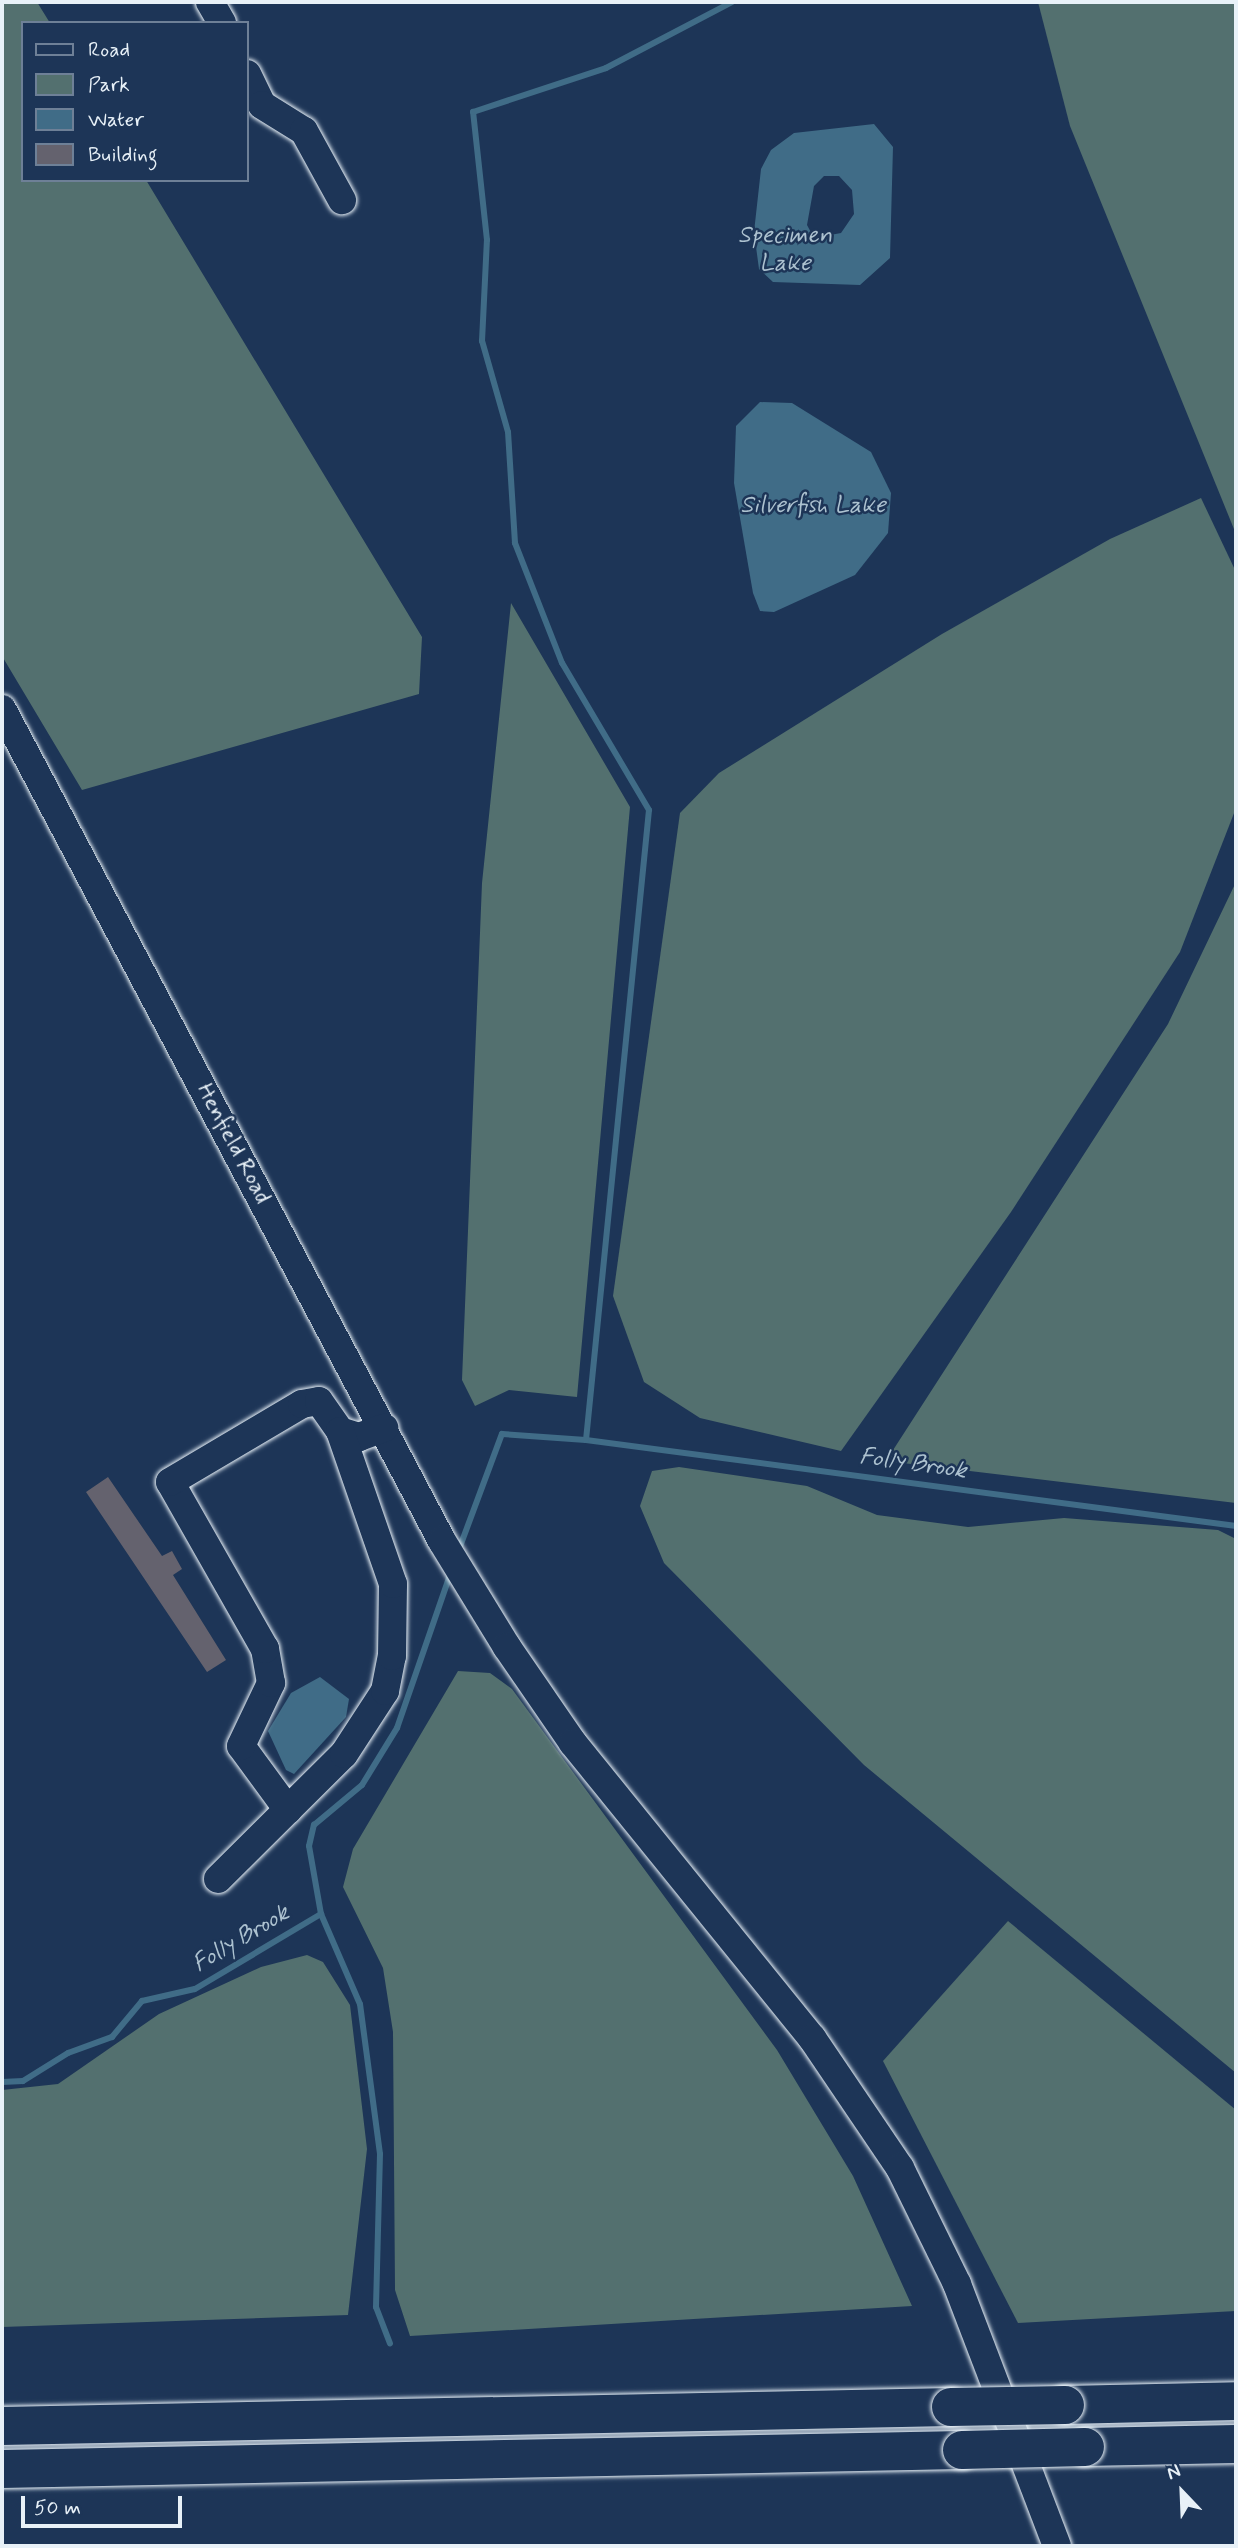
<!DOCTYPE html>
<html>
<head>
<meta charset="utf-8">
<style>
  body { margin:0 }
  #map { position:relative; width:1238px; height:2548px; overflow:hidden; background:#1d3557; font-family:Mynerve,sans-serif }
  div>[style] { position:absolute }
  .green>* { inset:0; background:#53706f }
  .water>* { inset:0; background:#406c87 }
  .stream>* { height:6px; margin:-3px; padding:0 3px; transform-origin:3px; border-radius:3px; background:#406c87 }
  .building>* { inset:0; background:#64626e }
  .roads { filter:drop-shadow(0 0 2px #e8f1f8) drop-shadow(0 0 2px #e8f1f8) }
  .minor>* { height:28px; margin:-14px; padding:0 14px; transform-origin:14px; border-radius:14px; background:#1d3557 }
  .highway>* { height:38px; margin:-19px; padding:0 19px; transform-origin:19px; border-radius:19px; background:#1d3557 }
  .bridges { filter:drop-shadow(0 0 2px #e8f1f8) drop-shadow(0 0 2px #e8f1f8) }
  .highway-bridge>* { height:38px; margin:-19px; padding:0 19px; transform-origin:19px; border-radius:19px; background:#1d3557 }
  span { translate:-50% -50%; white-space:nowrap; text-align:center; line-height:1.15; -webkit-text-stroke:5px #1d3557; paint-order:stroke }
  .street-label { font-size:23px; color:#e8f1f8 }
  .water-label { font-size:24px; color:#adc2d0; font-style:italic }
  .frame { position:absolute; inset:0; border:4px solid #e8f1f8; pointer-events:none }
  .legend { position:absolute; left:21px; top:21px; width:228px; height:161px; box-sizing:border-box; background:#1d3557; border:2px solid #6e8097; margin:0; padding:9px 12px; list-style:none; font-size:21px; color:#e8f1f8 }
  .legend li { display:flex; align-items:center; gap:14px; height:35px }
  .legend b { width:35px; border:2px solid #6e8097 }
  .north { position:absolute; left:1147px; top:2457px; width:70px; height:70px; -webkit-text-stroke:5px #1d3557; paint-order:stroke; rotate:337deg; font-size:19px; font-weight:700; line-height:28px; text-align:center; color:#e8f1f8 }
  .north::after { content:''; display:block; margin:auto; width:24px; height:32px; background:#e8f1f8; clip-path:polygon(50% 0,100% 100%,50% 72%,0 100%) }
  .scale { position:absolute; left:21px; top:2496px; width:161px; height:32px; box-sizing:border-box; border:4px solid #e8f1f8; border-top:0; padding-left:9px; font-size:21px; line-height:24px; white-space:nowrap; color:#e8f1f8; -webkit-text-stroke:5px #1d3557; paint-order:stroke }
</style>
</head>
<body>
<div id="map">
  <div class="green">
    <div style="clip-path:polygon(2px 2px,37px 2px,50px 23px,23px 23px,23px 180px,146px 180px,422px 637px,419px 694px,82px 790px,2px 656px)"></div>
    <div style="clip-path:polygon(1038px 2px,1236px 2px,1236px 534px,1070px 126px)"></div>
    <div style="clip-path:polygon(1201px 498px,1236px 572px,1236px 808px,1180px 952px,1011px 1212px,841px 1451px,700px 1418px,644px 1382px,613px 1296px,680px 813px,719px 773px,942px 634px,1110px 539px)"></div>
    <div style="clip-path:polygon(511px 603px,630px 807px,577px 1397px,509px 1390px,475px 1406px,462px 1380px,482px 883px)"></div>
    <div style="clip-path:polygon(1236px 882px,1236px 1503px,886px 1461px,1168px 1024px)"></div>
    <div style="clip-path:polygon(679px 1467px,807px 1486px,877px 1515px,968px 1527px,1064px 1518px,1218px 1530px,1236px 1539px,1236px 2073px,864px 1765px,664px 1563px,640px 1506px,652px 1471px)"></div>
    <div style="clip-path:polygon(458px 1671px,490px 1673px,512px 1689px,777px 2050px,853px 2176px,912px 2306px,410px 2336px,395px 2290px,393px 2032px,383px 1968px,343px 1887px,353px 1849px)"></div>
    <div style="clip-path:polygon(1008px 1921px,1236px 2110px,1236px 2311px,1018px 2323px,883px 2061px)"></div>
    <div style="clip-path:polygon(307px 1955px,323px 1962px,350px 2005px,367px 2149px,348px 2315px,2px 2327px,2px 2090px,58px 2084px,159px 2014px,261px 1967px)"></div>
  </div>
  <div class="water">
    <div style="clip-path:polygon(evenodd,874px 124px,893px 147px,890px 258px,860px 285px,773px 282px,759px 269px,754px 232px,761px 169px,771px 150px,794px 133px,874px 124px,824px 176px,839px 176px,852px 190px,854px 214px,841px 233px,814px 238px,807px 225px,814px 186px,824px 176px)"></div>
    <div style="clip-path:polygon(760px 402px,792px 403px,871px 452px,891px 493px,888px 533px,855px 575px,774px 612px,760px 611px,753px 593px,734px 483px,736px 426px)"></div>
    <div style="clip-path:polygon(320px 1677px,349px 1699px,346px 1717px,294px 1774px,286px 1770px,268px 1731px,291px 1693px)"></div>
  </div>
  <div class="stream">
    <div style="left:586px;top:1440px;width:656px;rotate:7.54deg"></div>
    <div style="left:458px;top:1552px;width:126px;rotate:-69.6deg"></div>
    <div style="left:502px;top:1434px;width:84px;rotate:4.1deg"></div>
    <div style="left:586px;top:1440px;width:633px;rotate:-84.29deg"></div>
    <div style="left:649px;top:810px;width:171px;rotate:-120.6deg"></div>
    <div style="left:562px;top:663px;width:129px;rotate:-111.4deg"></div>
    <div style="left:515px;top:543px;width:111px;rotate:-93.6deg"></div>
    <div style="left:508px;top:432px;width:95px;rotate:-105.9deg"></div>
    <div style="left:482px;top:341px;width:101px;rotate:-87.2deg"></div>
    <div style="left:487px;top:240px;width:129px;rotate:-96.2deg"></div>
    <div style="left:473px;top:112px;width:140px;rotate:-18.3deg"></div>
    <div style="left:606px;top:68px;width:142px;rotate:-27.6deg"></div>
    <div style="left:321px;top:1914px;width:98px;rotate:66.6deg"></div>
    <div style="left:360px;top:2004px;width:151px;rotate:82.4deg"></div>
    <div style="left:380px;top:2154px;width:153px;rotate:91.5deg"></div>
    <div style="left:376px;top:2307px;width:39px;rotate:69deg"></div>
    <div style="left:2px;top:2082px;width:21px;rotate:-3deg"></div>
    <div style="left:23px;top:2081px;width:53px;rotate:-31.9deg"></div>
    <div style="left:68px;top:2053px;width:47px;rotate:-20deg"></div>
    <div style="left:112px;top:2037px;width:47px;rotate:-50.2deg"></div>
    <div style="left:142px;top:2001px;width:54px;rotate:-12.8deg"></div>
    <div style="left:195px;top:1989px;width:147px;rotate:-30.8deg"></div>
    <div style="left:321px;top:1914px;width:69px;rotate:-100deg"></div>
    <div style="left:309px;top:1846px;width:22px;rotate:-77deg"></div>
    <div style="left:314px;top:1825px;width:62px;rotate:-39.8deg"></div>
    <div style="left:362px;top:1785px;width:67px;rotate:-58.4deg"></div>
    <div style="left:397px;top:1728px;width:165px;rotate:-70.9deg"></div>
  </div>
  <div class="building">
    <div style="clip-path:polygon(108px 1477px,162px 1556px,172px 1551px,182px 1569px,173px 1575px,226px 1660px,207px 1672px,86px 1492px)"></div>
  </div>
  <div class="roads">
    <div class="minor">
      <div style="left:210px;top:2px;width:24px;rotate:60deg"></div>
      <div style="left:247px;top:74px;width:34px;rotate:64deg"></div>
      <div style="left:262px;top:105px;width:49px;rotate:31.8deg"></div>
      <div style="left:304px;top:131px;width:79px;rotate:61.2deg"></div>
      <div style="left:2px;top:709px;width:941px;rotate:62.13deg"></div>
      <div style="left:442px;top:1541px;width:124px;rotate:58.5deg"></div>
      <div style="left:507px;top:1647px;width:116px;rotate:55.5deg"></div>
      <div style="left:573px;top:1743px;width:380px;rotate:51deg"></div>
      <div style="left:812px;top:2038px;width:157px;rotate:55.9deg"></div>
      <div style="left:900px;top:2168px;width:129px;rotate:63.8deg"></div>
      <div style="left:957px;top:2284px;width:280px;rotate:69.1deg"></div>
      <div style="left:288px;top:1810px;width:79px;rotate:-126.3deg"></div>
      <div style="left:241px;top:1746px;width:70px;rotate:-64.5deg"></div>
      <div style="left:271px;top:1683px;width:35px;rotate:-100deg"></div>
      <div style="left:265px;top:1649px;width:192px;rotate:-119.6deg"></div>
      <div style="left:170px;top:1482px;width:153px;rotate:-30.6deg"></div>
      <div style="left:302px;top:1404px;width:17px;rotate:-10deg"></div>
      <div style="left:319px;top:1401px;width:37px;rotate:55deg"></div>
      <div style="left:340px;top:1431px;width:20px;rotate:18deg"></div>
      <div style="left:359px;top:1437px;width:27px;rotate:-20deg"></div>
      <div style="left:218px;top:1879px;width:177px;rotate:-44.8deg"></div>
      <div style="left:344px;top:1754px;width:75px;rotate:-56.9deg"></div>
      <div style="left:385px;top:1691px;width:36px;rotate:-79deg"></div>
      <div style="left:392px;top:1656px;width:72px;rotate:-89.2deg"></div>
      <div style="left:393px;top:1584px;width:162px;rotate:-109.1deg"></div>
    </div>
    <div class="highway">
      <div style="left:1065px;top:2405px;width:171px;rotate:-1.3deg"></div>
      <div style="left:2px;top:2426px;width:949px;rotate:-1.15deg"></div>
      <div style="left:1085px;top:2447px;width:151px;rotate:-1.1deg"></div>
      <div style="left:2px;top:2469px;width:960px;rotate:-1.13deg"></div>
    </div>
  </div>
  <div class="bridges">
    <div class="highway-bridge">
      <div style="left:951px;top:2407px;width:114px;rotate:-1deg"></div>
      <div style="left:962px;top:2450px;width:123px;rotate:-1.4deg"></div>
    </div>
  </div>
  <div class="street-label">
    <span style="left:233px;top:1144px;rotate:62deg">Henfield Road</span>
  </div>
  <div class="water-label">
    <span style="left:785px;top:250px">Specimen<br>Lake</span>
    <span style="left:813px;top:506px">Silverfish Lake</span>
    <span style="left:913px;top:1464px;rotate:8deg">Folly Brook</span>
    <span style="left:241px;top:1939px;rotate:-31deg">Folly Brook</span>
  </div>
  <div class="frame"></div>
  <ul class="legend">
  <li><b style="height:9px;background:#1d3557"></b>Road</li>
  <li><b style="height:19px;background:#53706f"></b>Park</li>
  <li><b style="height:19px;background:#406c87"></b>Water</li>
  <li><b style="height:19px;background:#64626e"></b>Building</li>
  </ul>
  <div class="north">N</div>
  <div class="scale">50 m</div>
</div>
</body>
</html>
